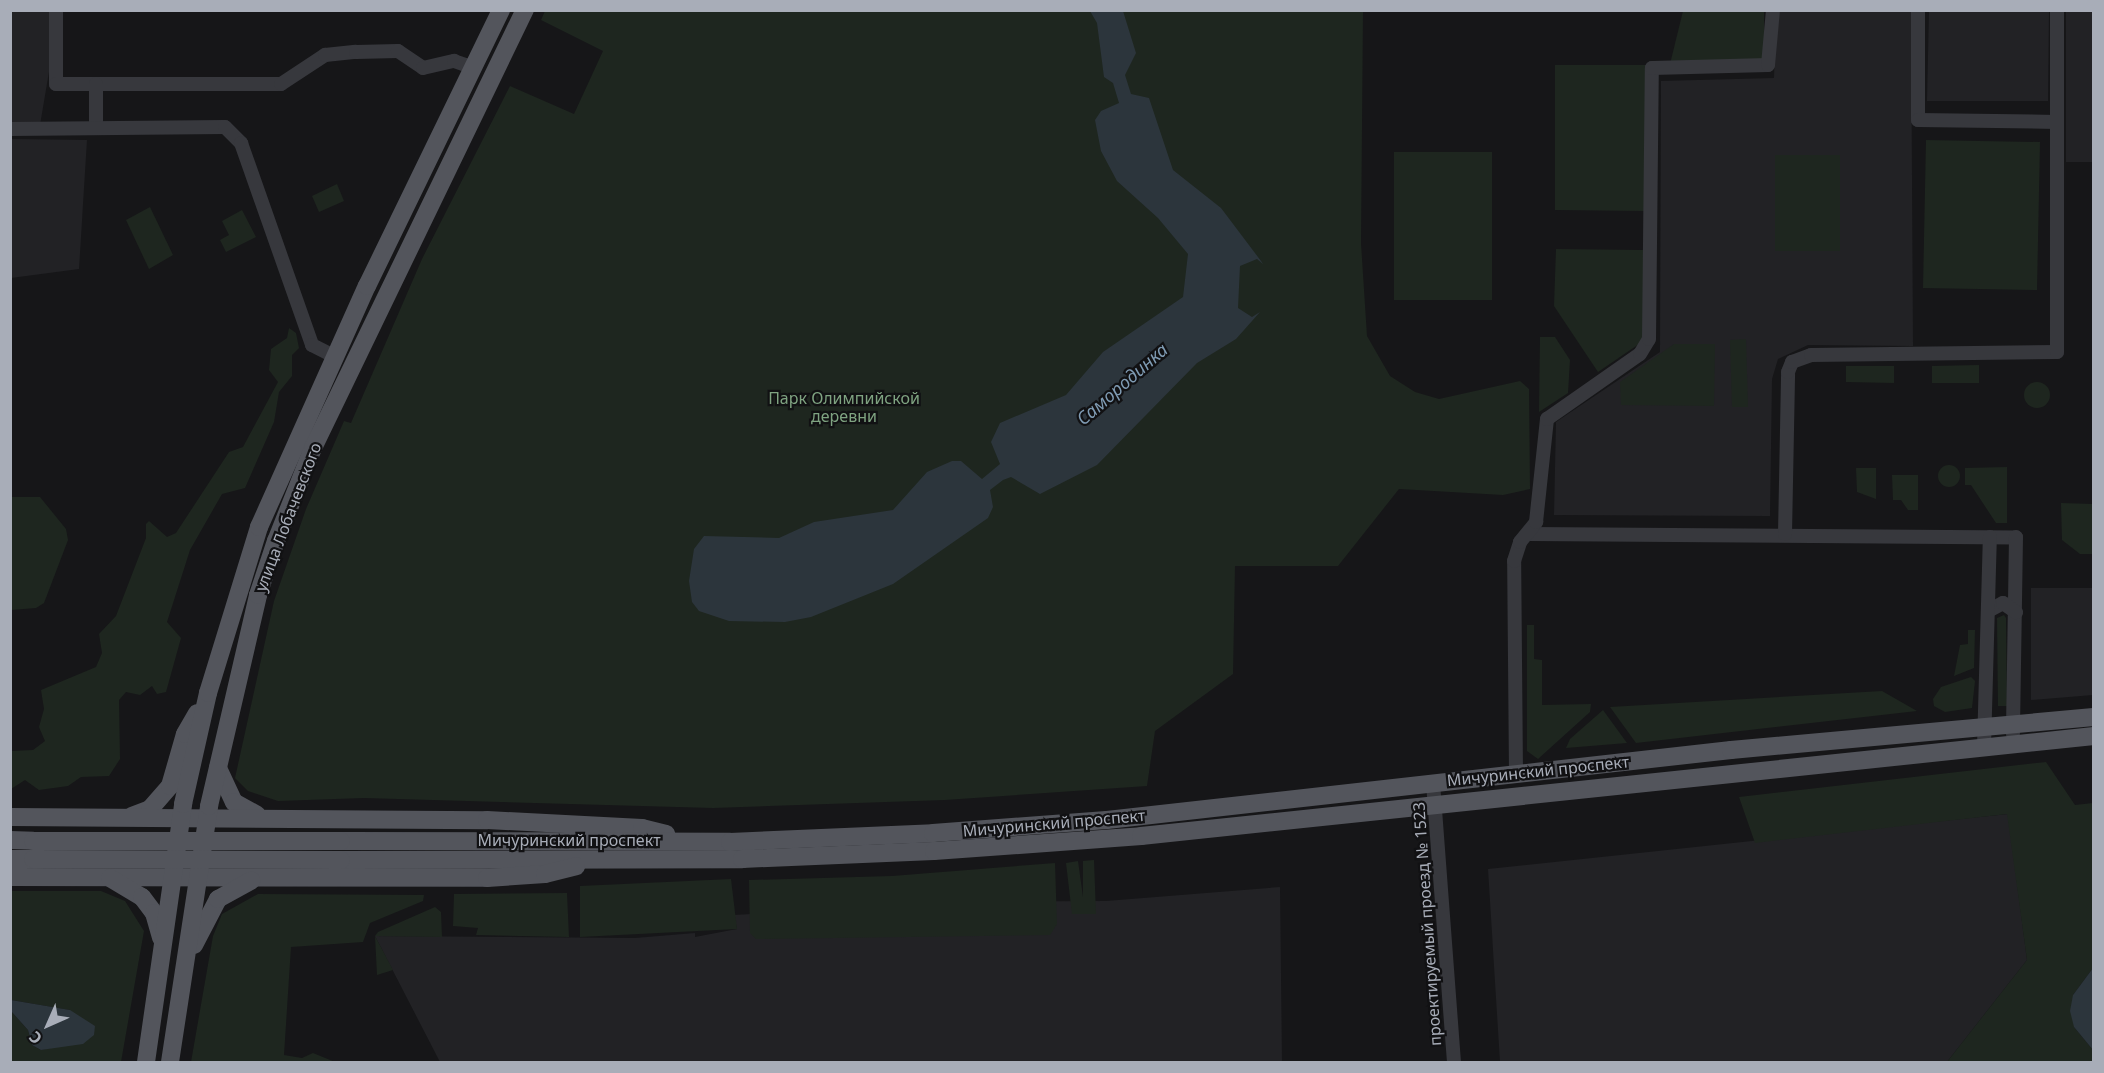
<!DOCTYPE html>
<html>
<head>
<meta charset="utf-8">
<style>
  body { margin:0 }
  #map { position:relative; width:2104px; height:1073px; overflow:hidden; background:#161618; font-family:"Noto Sans",sans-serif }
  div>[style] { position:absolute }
  .built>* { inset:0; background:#222225 }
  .green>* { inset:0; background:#1e261f }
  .round { border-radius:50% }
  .water>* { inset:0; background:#2c353c }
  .minor>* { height:14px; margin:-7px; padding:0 7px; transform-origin:7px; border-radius:7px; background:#37383d }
  .major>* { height:18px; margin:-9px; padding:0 9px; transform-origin:9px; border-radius:9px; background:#53555c }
  .major-bridge>* { height:18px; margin:-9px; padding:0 9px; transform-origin:9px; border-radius:9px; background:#53555c }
  span { translate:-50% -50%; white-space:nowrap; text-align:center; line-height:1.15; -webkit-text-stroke:4.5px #111113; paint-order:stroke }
  .park-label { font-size:16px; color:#7fa381 }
  .street-label { font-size:16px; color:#a8adb8 }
  .water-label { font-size:18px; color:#7f9bb3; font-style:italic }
  .frame { position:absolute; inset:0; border:12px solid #a8adb8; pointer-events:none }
  .north { position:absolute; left:18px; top:995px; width:60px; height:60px; -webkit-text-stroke:4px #111113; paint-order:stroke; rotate:225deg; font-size:16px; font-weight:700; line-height:24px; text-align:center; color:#a8adb8 }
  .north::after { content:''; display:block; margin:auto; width:21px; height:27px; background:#a8adb8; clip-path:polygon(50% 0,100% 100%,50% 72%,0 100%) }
</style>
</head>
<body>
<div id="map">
  <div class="built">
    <div style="clip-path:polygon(10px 11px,51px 11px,51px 60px,40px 125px,11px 125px)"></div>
    <div style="clip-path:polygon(1776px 11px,1911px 11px,1913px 346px,1808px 345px,1778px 359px,1772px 379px,1770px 516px,1554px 515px,1556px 422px,1660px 352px,1661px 81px,1774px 78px)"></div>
    <div style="clip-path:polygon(1929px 11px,2049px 11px,2048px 101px,1927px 101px)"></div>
    <div style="clip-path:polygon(2066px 11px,2093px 11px,2093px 162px,2066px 162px)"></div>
    <div style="clip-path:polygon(11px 139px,87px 140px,79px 269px,11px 278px)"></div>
    <div style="clip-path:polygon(2031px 588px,2093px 588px,2093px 695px,2031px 700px)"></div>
    <div style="clip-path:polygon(2008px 814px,2027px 960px,1947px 1062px,1500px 1062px,1488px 869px)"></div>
    <div style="clip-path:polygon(1280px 887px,1282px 1062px,440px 1062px,375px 936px,635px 938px,695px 933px,695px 937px,737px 929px,734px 915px,945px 902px,1106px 901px)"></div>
  </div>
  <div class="green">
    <div style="clip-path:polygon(545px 11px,1363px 11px,1361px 243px,1367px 336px,1390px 376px,1415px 392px,1439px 399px,1520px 381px,1529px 389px,1530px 489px,1503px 495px,1399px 489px,1338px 566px,1235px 566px,1233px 674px,1155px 731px,1147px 786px,945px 800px,713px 808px,364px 798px,278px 801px,248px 791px,235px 778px,274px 601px,306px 509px,344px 421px,351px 423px,422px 259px,510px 86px,574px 114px,603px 51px,541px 20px)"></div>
    <div style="clip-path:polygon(1683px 11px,1764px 11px,1764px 62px,1670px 64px)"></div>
    <div style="clip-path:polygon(1555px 65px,1648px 65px,1644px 211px,1555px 210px)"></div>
    <div style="clip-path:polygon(1926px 140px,2040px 142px,2037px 290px,1923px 288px)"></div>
    <div style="clip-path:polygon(1394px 152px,1492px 152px,1492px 300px,1394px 300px)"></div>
    <div style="clip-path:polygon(1775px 155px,1840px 155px,1840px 251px,1775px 251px)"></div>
    <div style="clip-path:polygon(337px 184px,344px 201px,319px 212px,312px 196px)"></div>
    <div style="clip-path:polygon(150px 207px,173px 255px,149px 269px,126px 220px)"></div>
    <div style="clip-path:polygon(242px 210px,256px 237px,226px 252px,220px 240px,229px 235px,222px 221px)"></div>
    <div style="clip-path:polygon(1556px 249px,1643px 250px,1644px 334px,1639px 344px,1598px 372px,1554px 306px)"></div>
    <div style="clip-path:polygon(289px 328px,296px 333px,299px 348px,292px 355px,292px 376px,279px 392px,274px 422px,245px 488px,222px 494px,190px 550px,167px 622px,181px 638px,166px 692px,157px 694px,152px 686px,140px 695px,126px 692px,119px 700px,120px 759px,109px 776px,81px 777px,68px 786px,39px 790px,25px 780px,11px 789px,11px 751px,33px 750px,45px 741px,39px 727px,44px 709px,41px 690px,96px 667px,102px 653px,99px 634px,116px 616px,146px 538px,146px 524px,149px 521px,167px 537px,176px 533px,229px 452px,243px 447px,278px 382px,269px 370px,271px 349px,287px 338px)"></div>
    <div style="clip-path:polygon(1540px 337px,1555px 337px,1570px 360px,1568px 393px,1539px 412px)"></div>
    <div style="clip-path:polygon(1746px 339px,1748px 407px,1732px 407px,1730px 340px)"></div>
    <div style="clip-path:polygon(1674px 344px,1715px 344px,1714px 406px,1621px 405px,1620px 382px)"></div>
    <div style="clip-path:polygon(1979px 365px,1979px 383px,1932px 383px,1932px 366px)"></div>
    <div style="clip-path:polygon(1846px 366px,1894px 366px,1894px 383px,1846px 382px)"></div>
    <div class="round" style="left:2024px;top:382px;width:26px;height:26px"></div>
    <div class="round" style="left:1938px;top:465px;width:22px;height:22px"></div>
    <div style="clip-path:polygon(2007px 467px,2007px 523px,1996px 523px,1971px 485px,1965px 485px,1965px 468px)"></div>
    <div style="clip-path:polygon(1856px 468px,1876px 468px,1876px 499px,1857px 492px)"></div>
    <div style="clip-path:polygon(1892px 475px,1918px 475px,1918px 510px,1908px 510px,1901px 500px,1893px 500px)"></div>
    <div style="clip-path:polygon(11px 497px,40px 497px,66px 529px,68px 540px,44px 603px,36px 608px,11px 610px)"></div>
    <div style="clip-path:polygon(2061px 503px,2093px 504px,2093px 554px,2080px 554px,2062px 540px)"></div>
    <div style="clip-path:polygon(2004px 615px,2006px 618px,2007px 706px,1998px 706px,1997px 618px)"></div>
    <div style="clip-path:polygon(1534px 625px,1534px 659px,1542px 660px,1542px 705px,1591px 704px,1590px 712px,1538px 759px,1527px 751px,1527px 625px)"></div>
    <div style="clip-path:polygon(1968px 630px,1975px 630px,1974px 668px,1954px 676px,1960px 645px,1968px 644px)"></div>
    <div style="clip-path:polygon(1971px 677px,1975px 681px,1972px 708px,1945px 712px,1934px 706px,1933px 699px,1941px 687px)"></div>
    <div style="clip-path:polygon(1882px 691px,1917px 711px,1636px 743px,1610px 707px)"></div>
    <div style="clip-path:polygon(1603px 710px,1627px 743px,1566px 748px,1570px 739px)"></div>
    <div style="clip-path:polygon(2046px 762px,2075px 805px,2093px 803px,2093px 968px,2073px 995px,2074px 1027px,2093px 1050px,2093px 1062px,1947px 1062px,2027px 960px,2007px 814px,1755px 843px,1739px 797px)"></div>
    <div style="clip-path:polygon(1094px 860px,1096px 914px,1072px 914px,1066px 863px,1078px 861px,1083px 897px,1083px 861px)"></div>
    <div style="clip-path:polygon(1055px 863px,1057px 924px,1050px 935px,756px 939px,750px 933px,749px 880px,892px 876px)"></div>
    <div style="clip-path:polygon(731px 879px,737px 929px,580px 937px,580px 886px)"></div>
    <div style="clip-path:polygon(11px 891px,101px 891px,125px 901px,144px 931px,121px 1062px,11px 1062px,11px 1011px,28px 1030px,32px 1045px,41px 1050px,61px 1046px,70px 1010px,11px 1000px)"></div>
    <div style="clip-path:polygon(567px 893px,569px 937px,476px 935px,478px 928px,453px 926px,454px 894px)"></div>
    <div style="clip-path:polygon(258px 894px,424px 895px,423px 901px,370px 923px,363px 942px,291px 947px,284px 1055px,302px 1058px,313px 1053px,335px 1062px,191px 1062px,213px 936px,222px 914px)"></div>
    <div style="clip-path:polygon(435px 907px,441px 912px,442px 937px,375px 936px,393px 970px,377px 975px,375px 936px,378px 932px)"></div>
  </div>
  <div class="water">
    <div style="clip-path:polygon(1090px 11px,1123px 11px,1136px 53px,1125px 75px,1131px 94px,1149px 98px,1173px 170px,1221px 208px,1261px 261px,1263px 264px,1257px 259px,1240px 266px,1238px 308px,1252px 317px,1260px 312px,1236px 339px,1197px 363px,1097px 465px,1040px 494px,1011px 477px,1003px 480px,990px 490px,993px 507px,988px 518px,893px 584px,811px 617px,785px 622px,729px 621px,699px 611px,692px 602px,689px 581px,694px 549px,704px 536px,779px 538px,814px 522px,893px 510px,927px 472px,952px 461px,961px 461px,982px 479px,1000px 464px,991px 442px,1000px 423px,1066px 395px,1103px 352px,1183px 297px,1188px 254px,1158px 218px,1117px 181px,1101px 151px,1095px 120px,1101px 111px,1119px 103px,1113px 83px,1104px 77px,1097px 23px)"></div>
    <div style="clip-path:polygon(2093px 968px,2093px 1050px,2074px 1027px,2070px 1011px,2073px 995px)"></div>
    <div style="clip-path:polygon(11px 1000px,70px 1010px,95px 1026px,94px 1035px,83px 1044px,41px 1050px,32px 1045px,28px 1030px,11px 1011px)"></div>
  </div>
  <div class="minor">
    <div style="left:56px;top:10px;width:74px;rotate:90deg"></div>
    <div style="left:56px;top:84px;width:225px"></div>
    <div style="left:281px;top:84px;width:53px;rotate:-33.4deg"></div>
    <div style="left:325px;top:55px;width:31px;rotate:-6deg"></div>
    <div style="left:356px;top:52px;width:42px;rotate:-1.4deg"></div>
    <div style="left:398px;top:51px;width:30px;rotate:34deg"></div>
    <div style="left:423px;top:68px;width:32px;rotate:-13deg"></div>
    <div style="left:454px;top:61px;width:21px;rotate:19deg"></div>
    <div style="left:1918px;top:10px;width:110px;rotate:90deg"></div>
    <div style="left:1918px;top:120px;width:138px;rotate:0.8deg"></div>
    <div style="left:96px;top:84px;width:44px;rotate:90deg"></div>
    <div style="left:10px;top:129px;width:215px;rotate:-0.5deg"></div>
    <div style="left:225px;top:127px;width:23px;rotate:45deg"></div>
    <div style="left:241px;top:143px;width:214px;rotate:70.6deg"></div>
    <div style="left:312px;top:345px;width:25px;rotate:27deg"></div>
    <div style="left:1530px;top:534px;width:486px;rotate:0.4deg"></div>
    <div style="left:2016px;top:537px;width:197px;rotate:90.9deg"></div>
    <div style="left:1785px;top:534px;width:162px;rotate:-88.9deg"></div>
    <div style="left:1788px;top:372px;width:11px;rotate:-68deg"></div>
    <div style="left:1792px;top:362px;width:20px;rotate:-20deg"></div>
    <div style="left:1811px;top:355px;width:246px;rotate:-0.7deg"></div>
    <div style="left:2057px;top:352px;width:342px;rotate:-90deg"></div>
    <div style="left:1988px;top:611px;width:17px;rotate:-28deg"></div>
    <div style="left:2003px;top:603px;width:16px;rotate:35deg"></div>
    <div style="left:1984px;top:747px;width:210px;rotate:-88.4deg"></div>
    <div style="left:1516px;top:774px;width:213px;rotate:-90.5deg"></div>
    <div style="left:1514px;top:561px;width:20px;rotate:-72deg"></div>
    <div style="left:1520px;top:542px;width:26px;rotate:-51deg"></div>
    <div style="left:1536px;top:522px;width:104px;rotate:-83.9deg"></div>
    <div style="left:1547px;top:419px;width:113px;rotate:-35deg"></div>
    <div style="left:1640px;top:354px;width:17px;rotate:-59deg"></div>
    <div style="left:1649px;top:339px;width:271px;rotate:-89.4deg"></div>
    <div style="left:1652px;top:68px;width:116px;rotate:-1.5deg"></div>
    <div style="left:1768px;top:65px;width:55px;rotate:-84.8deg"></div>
    <div style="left:1433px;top:783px;width:280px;rotate:85.7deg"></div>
  </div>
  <div class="major">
    <div style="left:218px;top:768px;width:38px;rotate:65deg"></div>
    <div style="left:234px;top:802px;width:26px;rotate:29deg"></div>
    <div style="left:132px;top:816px;width:19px;rotate:-21deg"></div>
    <div style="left:150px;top:809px;width:30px;rotate:-49deg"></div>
    <div style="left:170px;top:786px;width:54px;rotate:-73.9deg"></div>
    <div style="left:185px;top:734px;width:24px;rotate:-60deg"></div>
    <div style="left:10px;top:817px;width:477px;rotate:0.4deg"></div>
    <div style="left:487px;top:820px;width:155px;rotate:3deg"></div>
    <div style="left:642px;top:828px;width:25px;rotate:14deg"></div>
    <div style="left:10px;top:840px;width:23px;rotate:2deg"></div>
    <div style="left:341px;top:841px;width:389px;rotate:0.1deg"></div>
    <div style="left:730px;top:842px;width:203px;rotate:-2.5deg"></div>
    <div style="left:933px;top:833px;width:174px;rotate:-4.3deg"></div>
    <div style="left:1107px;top:820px;width:628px;rotate:-6.4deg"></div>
    <div style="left:1731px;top:750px;width:364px;rotate:-5.2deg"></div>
    <div style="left:10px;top:859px;width:23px"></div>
    <div style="left:341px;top:860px;width:401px;rotate:-0.1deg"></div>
    <div style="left:742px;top:859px;width:192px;rotate:-2.4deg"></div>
    <div style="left:934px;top:851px;width:208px;rotate:-4.1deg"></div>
    <div style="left:1141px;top:836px;width:958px;rotate:-5.99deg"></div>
    <div style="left:10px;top:877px;width:477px;rotate:0.1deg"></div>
    <div style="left:487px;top:878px;width:58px;rotate:-3.9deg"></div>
    <div style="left:545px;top:874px;width:32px;rotate:-14deg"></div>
    <div style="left:110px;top:878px;width:37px;rotate:31deg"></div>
    <div style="left:142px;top:897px;width:20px;rotate:53deg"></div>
    <div style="left:154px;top:913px;width:26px;rotate:74deg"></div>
    <div style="left:194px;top:945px;width:52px;rotate:-62.4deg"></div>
    <div style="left:218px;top:899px;width:38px;rotate:-29deg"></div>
    <div style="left:146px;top:1062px;width:261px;rotate:-81.8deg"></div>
    <div style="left:183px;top:804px;width:114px;rotate:-77.3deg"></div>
    <div style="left:208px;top:693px;width:174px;rotate:-72.9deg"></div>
    <div style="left:259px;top:527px;width:264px;rotate:-65.9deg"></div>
    <div style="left:367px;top:286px;width:307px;rotate:-64.1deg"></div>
    <div style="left:170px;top:1062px;width:259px;rotate:-81.3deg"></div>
    <div style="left:209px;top:806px;width:217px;rotate:-76.9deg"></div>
    <div style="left:258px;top:595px;width:57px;rotate:-71.6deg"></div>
    <div style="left:276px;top:541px;width:100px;rotate:-68.3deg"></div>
    <div style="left:313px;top:448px;width:487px;rotate:-64.2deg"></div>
  </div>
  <div class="major-bridge">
    <div style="left:33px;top:841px;width:308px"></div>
    <div style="left:33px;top:859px;width:308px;rotate:0.2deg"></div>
  </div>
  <div class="park-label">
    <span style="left:844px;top:407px">Парк Олимпийской<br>деревни</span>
  </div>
  <div class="street-label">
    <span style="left:288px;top:517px;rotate:-69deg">улица Лобачевского</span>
    <span style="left:1538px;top:771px;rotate:-6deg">Мичуринский проспект</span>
    <span style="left:1054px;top:823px;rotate:-5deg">Мичуринский проспект</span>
    <span style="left:569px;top:840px">Мичуринский проспект</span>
    <span style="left:1427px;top:924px;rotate:-94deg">проектируемый проезд № 1523</span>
  </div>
  <div class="water-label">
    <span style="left:1122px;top:384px;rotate:-41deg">Самородинка</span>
  </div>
  <div class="frame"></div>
  <div class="north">С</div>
</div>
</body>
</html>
